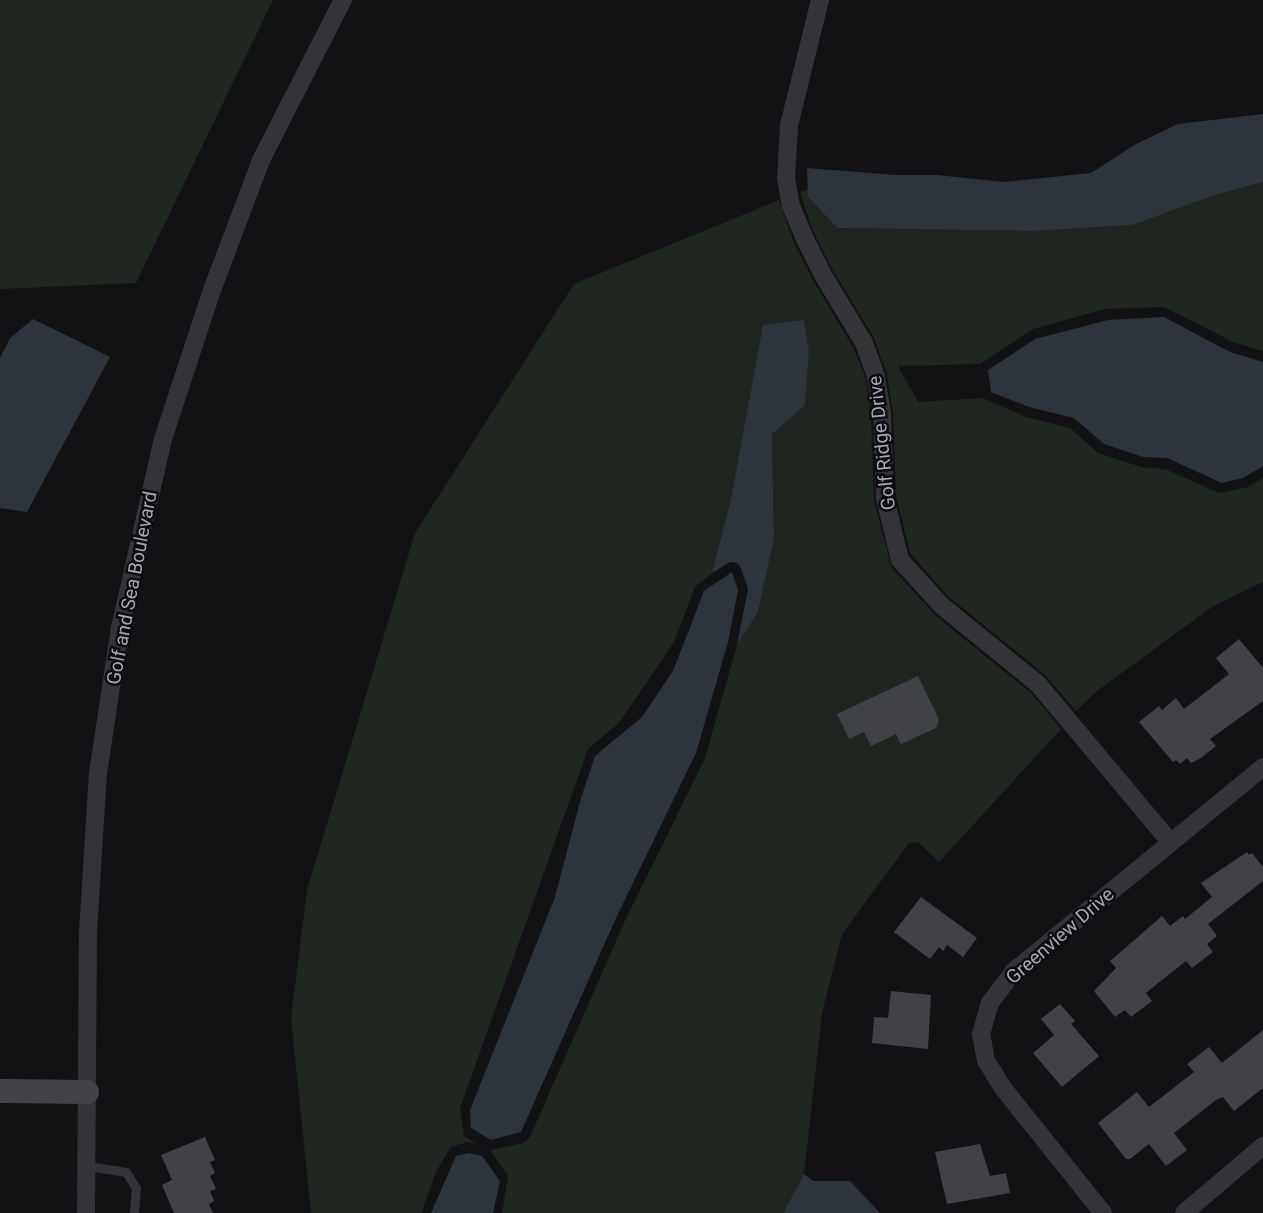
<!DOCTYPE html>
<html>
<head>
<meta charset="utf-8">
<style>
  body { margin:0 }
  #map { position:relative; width:1263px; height:1213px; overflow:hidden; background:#121214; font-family:Roboto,sans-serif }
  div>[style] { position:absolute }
  .green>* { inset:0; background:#1f2620 }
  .water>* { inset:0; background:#2d343b }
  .building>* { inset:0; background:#414246 }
  .lane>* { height:9px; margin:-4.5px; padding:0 4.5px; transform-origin:4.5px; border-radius:4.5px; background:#343438 }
  .street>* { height:18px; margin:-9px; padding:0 9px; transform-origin:9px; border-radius:9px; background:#343438 }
  .secondary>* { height:24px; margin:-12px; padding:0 12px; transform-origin:12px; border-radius:12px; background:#424348 }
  span { translate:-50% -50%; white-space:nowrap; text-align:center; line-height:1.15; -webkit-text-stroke:5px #0d0d0f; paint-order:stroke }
  .street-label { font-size:19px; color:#a6a9b2 }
</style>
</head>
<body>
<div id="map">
  <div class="green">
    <div style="clip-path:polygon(0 0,273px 0,136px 283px,0 289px)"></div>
    <div style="clip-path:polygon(1263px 182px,1263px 351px,1233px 342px,1164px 307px,1105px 309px,1033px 329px,980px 364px,898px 366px,918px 402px,983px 398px,1026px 417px,1070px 428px,1098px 453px,1141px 467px,1165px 469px,1219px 493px,1248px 487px,1263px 478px,1263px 582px,1212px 607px,1097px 691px,1076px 711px,1044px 674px,949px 597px,910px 553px,896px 496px,893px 412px,886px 371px,873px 336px,832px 269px,813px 231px,800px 192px,808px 189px,808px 197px,837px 228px,1033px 231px,1133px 225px,1212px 196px)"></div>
    <div style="clip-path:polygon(779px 200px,794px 243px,814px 282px,854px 349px,866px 379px,871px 414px,874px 501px,892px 568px,936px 616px,1031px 693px,1061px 729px,939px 862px,918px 842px,909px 843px,842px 934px,822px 1013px,804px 1174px,783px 1213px,502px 1213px,508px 1176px,490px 1150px,523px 1143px,530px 1137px,624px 923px,705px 758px,737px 645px,758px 612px,774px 539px,772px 433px,805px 405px,809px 352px,731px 499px,712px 573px,695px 587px,674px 642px,619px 723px,588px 749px,460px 1108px,464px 1136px,477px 1144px,467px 1142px,451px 1147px,437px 1170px,421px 1213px,311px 1213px,291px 1018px,307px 890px,415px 533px,574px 284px)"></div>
  </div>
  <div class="water">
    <div style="clip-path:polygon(1263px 114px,1263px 182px,1212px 196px,1133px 225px,1033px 231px,837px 228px,808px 197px,807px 168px,895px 175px,937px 175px,1004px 182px,1091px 173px,1136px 144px,1178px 124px)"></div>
    <div style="clip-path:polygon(1164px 317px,1230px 352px,1263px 362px,1263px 466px,1243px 478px,1222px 483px,1167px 458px,1143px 457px,1104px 444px,1074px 418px,1029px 407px,991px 392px,988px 370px,1035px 339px,1108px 320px)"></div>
    <div style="clip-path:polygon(33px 319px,110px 357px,27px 512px,0 508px,0 358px,10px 338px)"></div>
    <div style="clip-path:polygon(804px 320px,809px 352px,805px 405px,772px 434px,774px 539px,758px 612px,737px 645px,748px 589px,741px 568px,737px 563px,730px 562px,712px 573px,731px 499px,763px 325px)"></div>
    <div style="clip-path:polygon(732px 572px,738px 590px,728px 642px,696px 753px,616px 918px,521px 1132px,491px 1140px,471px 1128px,470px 1110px,555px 897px,581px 798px,595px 756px,642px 717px,673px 671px,704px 591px)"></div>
    <div style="clip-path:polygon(469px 1153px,482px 1156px,500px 1181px,493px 1213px,431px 1213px,456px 1156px)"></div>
    <div style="clip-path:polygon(804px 1174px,813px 1181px,850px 1181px,880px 1213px,783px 1213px)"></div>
  </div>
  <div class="building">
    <div style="clip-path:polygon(1239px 639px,1263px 668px,1263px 701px,1210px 739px,1216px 746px,1201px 758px,1191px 763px,1187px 758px,1180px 764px,1176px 760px,1173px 762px,1139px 722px,1159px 706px,1162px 710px,1176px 698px,1184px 709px,1229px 674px,1216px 658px)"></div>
    <div style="clip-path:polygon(918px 676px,939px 720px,936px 728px,901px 744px,896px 734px,871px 746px,864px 732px,849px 739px,837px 714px)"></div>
    <div style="clip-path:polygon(1247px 852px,1249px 855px,1252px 853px,1263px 867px,1263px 881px,1208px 924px,1217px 936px,1207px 944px,1213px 952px,1192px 968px,1186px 961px,1157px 984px,1146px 993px,1152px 1001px,1131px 1017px,1125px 1010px,1115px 1017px,1094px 991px,1116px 968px,1110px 961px,1162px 916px,1170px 926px,1183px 916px,1185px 919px,1212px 897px,1201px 883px)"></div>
    <div style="clip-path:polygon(921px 897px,977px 938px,963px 957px,947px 945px,943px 951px,939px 947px,930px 959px,894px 932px)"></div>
    <div style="clip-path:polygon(891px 991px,931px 995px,928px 1049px,872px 1043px,874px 1017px,888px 1018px)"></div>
    <div style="clip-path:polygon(1060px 1004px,1075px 1021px,1071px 1024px,1099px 1056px,1062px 1087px,1033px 1053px,1054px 1035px,1041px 1019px)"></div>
    <div style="clip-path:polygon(1263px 1030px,1263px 1088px,1234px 1111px,1223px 1097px,1216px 1100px,1174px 1133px,1187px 1150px,1166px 1166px,1149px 1144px,1130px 1159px,1126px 1159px,1098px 1123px,1137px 1092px,1149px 1107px,1194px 1072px,1187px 1064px,1209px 1047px,1222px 1063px)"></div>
    <div style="clip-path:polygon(205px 1137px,215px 1160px,210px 1162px,215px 1173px,210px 1176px,216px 1189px,210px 1191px,214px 1201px,209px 1204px,213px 1213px,174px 1213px,162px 1185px,172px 1180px,161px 1155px)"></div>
    <div style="clip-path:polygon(980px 1144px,990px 1176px,1006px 1173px,1010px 1193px,947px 1204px,935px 1152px)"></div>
  </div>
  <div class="lane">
    <div style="left:88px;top:1166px;width:38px;rotate:9deg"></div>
    <div style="left:126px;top:1172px;width:19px;rotate:58deg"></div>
    <div style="left:136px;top:1188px;width:25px;rotate:95deg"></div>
  </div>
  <div class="street">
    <div style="left:820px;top:0;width:129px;rotate:103.9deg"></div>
    <div style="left:789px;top:125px;width:53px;rotate:93.2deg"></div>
    <div style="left:786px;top:178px;width:28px;rotate:80deg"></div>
    <div style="left:791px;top:206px;width:34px;rotate:67deg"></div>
    <div style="left:804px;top:237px;width:42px;rotate:63.4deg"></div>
    <div style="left:823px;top:275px;width:79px;rotate:58.9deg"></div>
    <div style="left:864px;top:343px;width:35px;rotate:70deg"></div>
    <div style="left:876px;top:376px;width:37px;rotate:81deg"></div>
    <div style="left:882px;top:413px;width:85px;rotate:88deg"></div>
    <div style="left:885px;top:498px;width:64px;rotate:76.4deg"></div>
    <div style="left:900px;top:560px;width:62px;rotate:47.6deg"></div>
    <div style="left:942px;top:606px;width:124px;rotate:39.1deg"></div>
    <div style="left:1038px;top:684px;width:206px;rotate:50.1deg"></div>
    <div style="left:86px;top:1213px;width:281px;rotate:-89.6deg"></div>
    <div style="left:88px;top:932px;width:159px;rotate:-86.4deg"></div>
    <div style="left:98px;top:773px;width:147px;rotate:-81.4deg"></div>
    <div style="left:120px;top:628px;width:194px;rotate:-77.2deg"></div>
    <div style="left:163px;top:439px;width:157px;rotate:-71.8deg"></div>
    <div style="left:212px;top:290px;width:139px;rotate:-69.3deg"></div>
    <div style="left:261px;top:160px;width:180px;rotate:-62.9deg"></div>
    <div style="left:1103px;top:1213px;width:160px;rotate:-128.7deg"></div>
    <div style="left:1003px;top:1088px;width:32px;rotate:-122deg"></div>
    <div style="left:986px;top:1061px;width:27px;rotate:-100deg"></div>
    <div style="left:981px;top:1034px;width:32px;rotate:-74deg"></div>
    <div style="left:990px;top:1003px;width:40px;rotate:-53deg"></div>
    <div style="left:1014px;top:971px;width:322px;rotate:-39.3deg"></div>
    <div style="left:1184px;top:1213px;width:104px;rotate:-40.3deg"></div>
  </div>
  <div class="secondary">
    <div style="left:0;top:1091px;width:87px;rotate:0.7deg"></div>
  </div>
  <div class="street-label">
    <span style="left:882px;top:443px;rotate:-96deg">Golf Ridge Drive</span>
    <span style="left:132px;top:588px;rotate:-79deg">Golf and Sea Boulevard</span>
    <span style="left:1060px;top:936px;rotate:-41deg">Greenview Drive</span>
  </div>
</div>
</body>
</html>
